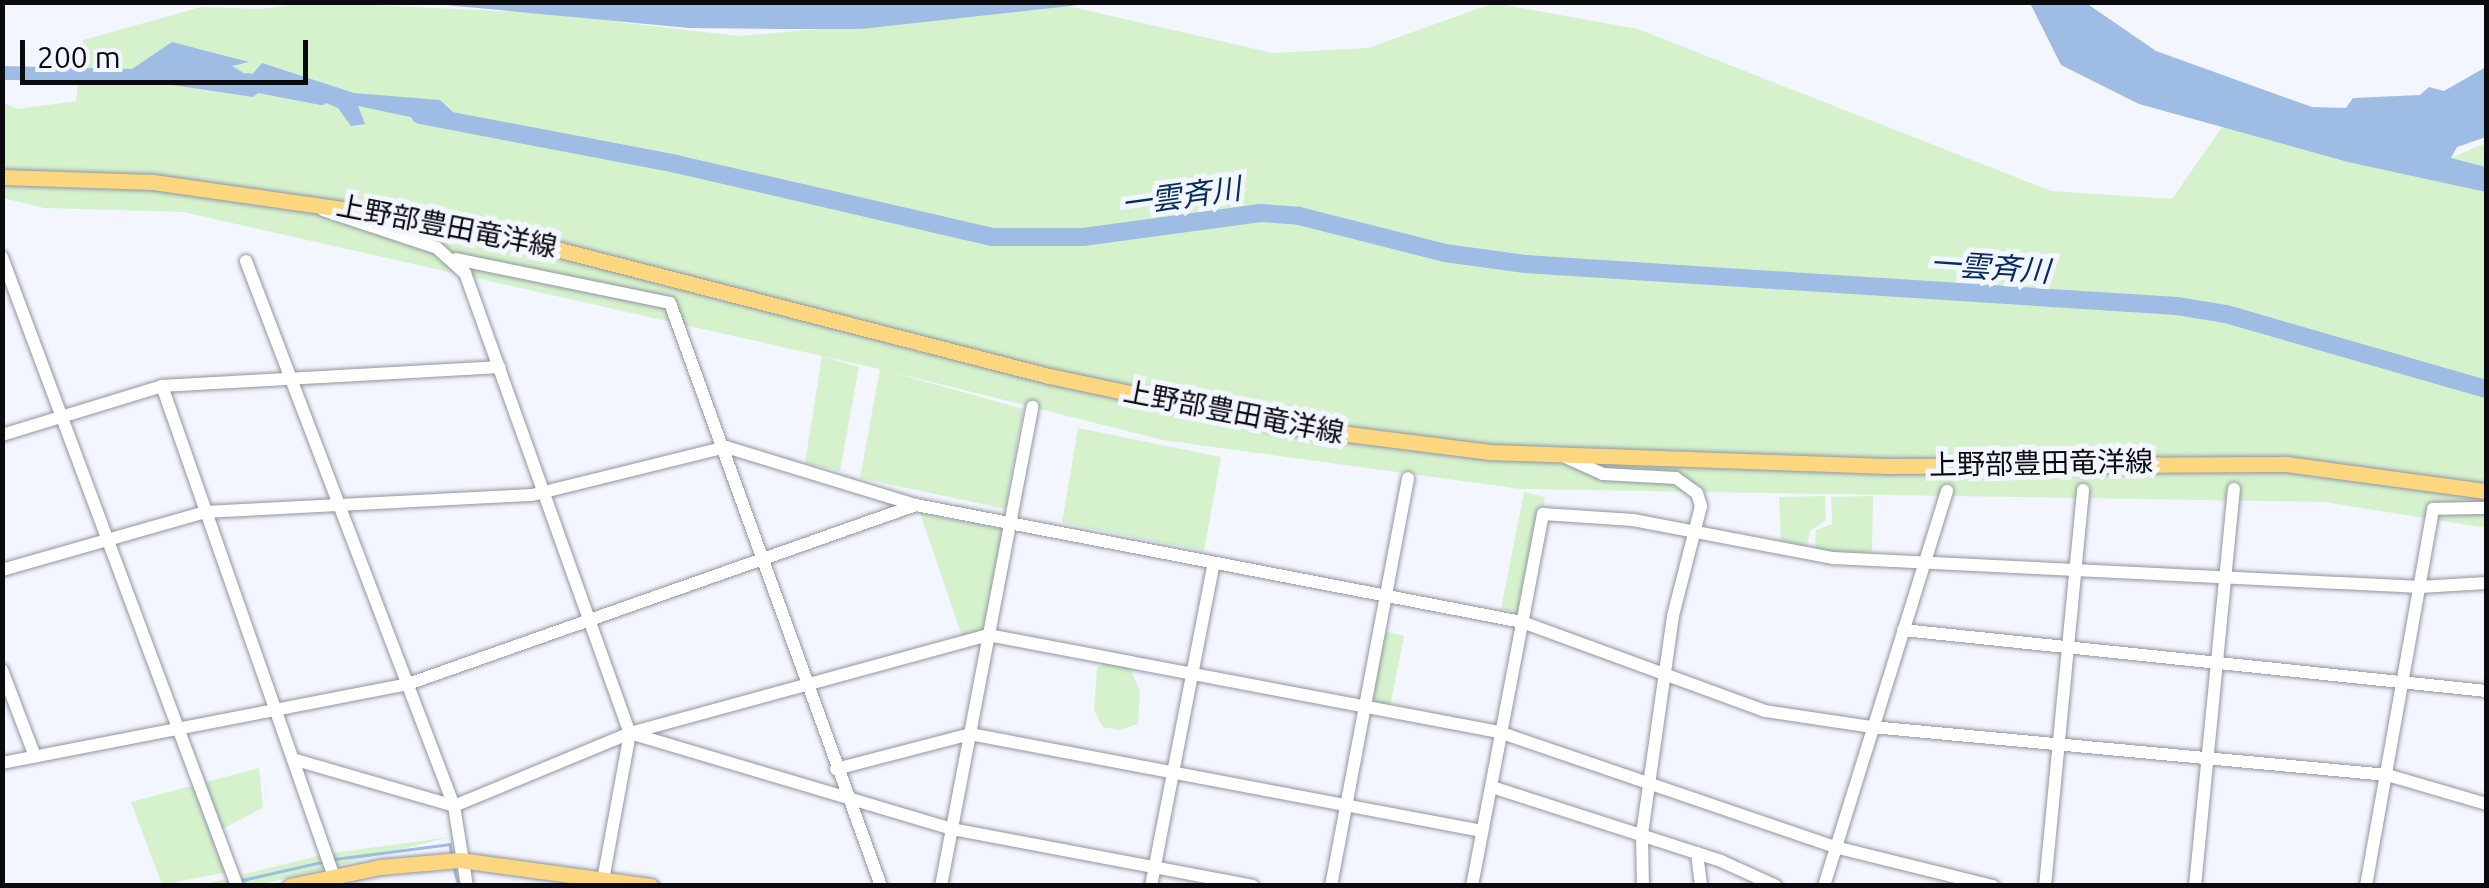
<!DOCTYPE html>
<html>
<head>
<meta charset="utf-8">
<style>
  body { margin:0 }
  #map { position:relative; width:2489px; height:888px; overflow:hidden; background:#f3f5ff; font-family:Ubuntu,"Noto Sans JP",sans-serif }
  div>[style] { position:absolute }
  .green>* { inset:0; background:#d5f2cd }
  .water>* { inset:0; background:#9ebce4 }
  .stream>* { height:2.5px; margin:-1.25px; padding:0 1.25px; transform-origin:1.25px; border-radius:1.25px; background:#9ebce4 }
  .river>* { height:18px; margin:-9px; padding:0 9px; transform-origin:9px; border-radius:9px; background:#9ebce4 }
  .roads { filter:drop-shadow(0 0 2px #9295a0) drop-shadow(0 0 2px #9295a0) }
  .minor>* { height:12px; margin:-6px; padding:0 6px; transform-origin:6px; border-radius:6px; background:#fff }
  .major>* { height:15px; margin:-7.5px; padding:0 7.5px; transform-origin:7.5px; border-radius:7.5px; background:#fdd780 }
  span { translate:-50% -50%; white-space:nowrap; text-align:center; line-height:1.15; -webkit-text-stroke:10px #f3f5ff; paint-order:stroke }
  .street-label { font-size:28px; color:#0a0b0f }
  .water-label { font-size:30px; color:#042c5c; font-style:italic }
  .frame { position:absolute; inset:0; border:5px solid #0a0b0f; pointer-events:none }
  .scale { position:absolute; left:20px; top:40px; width:288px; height:45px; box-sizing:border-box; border:5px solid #0a0b0f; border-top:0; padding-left:12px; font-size:30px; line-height:35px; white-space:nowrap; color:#0a0b0f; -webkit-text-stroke:8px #f3f5ff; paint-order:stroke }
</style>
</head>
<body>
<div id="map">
  <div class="green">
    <div style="clip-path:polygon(310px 2px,540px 13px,739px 36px,1068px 6px,1273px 53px,1368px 48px,1494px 3px,1638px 29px,2051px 191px,2172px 199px,2222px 127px,2418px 172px,2486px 143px,2486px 528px,2325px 502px,1521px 489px,1163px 440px,884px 370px,1023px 409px,1005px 509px,860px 478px,880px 369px,183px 212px,44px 208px,3px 198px,3px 103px,18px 109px,76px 101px,83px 40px,201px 7px,262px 9px)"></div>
    <div style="clip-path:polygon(822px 356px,859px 367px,840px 471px,805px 463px)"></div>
    <div style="clip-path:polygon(1078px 428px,1221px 457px,1204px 551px,1062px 523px)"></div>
    <div style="clip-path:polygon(1524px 492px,1545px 497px,1523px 613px,1501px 609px)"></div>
    <div style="clip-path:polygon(1825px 496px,1826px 520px,1810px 531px,1806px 548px,1781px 540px,1779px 497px)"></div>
    <div style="clip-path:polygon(1873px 496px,1872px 554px,1839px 558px,1815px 548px,1816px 530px,1832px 524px,1831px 497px)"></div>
    <div style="clip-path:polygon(920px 513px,1003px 529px,982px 632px,962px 636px)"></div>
    <div style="clip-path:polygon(1385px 631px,1404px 636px,1390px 706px,1370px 702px)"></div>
    <div style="clip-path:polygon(1107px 662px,1130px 668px,1140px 691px,1138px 724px,1119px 730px,1103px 727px,1094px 710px,1097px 668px)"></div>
    <div style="clip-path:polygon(259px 768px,263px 808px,222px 829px,232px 871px,162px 885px,131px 802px)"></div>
    <div style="clip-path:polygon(450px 837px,263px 884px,197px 886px,326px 854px)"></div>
  </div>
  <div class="water">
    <div style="clip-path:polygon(424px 3px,1097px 2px,1097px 3px,861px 29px,778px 29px,689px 28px)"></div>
    <div style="clip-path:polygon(2030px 3px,2086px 3px,2156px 51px,2312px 107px,2346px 108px,2353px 98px,2420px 95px,2429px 87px,2444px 91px,2486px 67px,2486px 137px,2457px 147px,2451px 158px,2486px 167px,2486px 192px,2348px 162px,2139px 104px,2061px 65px)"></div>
    <div style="clip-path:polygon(172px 42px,249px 62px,232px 66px,250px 77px,262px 63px,354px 93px,440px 100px,456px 115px,434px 122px,358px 106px,365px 124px,351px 126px,338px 108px,274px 81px,253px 97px,139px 80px,3px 80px,3px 66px,132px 69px)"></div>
  </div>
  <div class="stream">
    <div style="left:335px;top:859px;width:116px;rotate:-7.4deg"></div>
    <div style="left:450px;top:844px;width:11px;rotate:80deg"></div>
    <div style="left:454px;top:868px;width:19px;rotate:74deg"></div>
    <div style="left:242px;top:880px;width:82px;rotate:-12.7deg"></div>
  </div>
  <div class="river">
    <div style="left:248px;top:82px;width:74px;rotate:10.9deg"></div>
    <div style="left:420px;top:115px;width:261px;rotate:10.8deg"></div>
    <div style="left:676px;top:164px;width:324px;rotate:13deg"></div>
    <div style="left:992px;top:237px;width:91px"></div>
    <div style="left:1083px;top:237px;width:179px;rotate:-7.7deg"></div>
    <div style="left:1260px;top:213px;width:39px;rotate:4deg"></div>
    <div style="left:1299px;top:216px;width:151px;rotate:14.2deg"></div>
    <div style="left:1445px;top:253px;width:81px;rotate:7.8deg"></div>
    <div style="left:1525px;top:264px;width:653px;rotate:3.69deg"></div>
    <div style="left:2177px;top:306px;width:50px;rotate:9.3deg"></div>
    <div style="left:2226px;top:314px;width:271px;rotate:16.1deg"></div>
  </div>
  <div class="roads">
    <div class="minor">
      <div style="left:323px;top:210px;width:120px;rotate:18.4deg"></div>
      <div style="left:437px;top:248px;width:38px;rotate:42deg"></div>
      <div style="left:465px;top:273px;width:489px;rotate:70.3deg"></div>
      <div style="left:630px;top:733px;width:156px;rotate:100.4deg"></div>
      <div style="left:2px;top:257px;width:671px;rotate:69.51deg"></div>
      <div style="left:456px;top:259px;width:218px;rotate:11.6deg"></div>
      <div style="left:670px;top:303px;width:620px;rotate:70.1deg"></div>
      <div style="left:246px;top:261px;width:583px;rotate:69.11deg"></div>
      <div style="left:454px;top:806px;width:81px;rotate:80.8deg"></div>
      <div style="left:162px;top:386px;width:517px;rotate:70.69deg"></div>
      <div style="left:2px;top:435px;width:167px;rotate:-17deg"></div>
      <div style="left:162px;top:386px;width:338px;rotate:-3.2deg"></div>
      <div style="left:1563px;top:456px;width:44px;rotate:24.2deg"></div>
      <div style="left:1603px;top:474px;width:73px;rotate:3.1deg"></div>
      <div style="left:1676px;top:478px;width:26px;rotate:36deg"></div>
      <div style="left:1697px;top:493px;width:14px;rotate:73deg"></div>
      <div style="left:1701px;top:506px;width:114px;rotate:104.3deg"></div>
      <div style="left:1673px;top:616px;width:221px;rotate:98.1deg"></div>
      <div style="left:1642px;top:835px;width:51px;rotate:88.9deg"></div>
      <div style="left:2px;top:570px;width:212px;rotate:-15.9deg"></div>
      <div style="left:206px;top:512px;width:326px;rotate:-3deg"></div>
      <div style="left:532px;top:495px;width:200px;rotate:-13.9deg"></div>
      <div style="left:726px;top:447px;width:199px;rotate:17deg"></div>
      <div style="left:916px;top:505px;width:617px;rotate:10.93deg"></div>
      <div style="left:1522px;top:622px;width:259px;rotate:20.1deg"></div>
      <div style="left:1765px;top:711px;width:108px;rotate:8.5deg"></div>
      <div style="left:1872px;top:727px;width:517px;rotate:5.32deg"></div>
      <div style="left:2387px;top:775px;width:103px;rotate:16.3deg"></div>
      <div style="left:1903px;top:630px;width:586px;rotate:5.97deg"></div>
      <div style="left:2px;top:670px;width:90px;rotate:69.1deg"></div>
      <div style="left:633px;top:734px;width:333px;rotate:16.6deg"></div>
      <div style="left:952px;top:829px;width:306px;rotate:10.7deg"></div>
      <div style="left:296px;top:760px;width:165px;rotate:16.2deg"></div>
      <div style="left:454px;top:806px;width:191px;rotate:-22.5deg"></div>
      <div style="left:630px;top:733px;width:371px;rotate:-15.3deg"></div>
      <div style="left:988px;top:635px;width:520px;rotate:10.75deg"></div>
      <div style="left:1499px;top:732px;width:355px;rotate:18.9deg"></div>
      <div style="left:1835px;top:847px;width:163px;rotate:13.9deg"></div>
      <div style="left:2px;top:763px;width:414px;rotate:-11deg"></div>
      <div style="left:408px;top:684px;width:539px;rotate:-19.41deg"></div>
      <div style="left:836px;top:769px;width:138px;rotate:-14.6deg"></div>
      <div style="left:970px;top:734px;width:521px;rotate:10.73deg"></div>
      <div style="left:1492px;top:787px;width:241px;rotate:17.9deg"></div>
      <div style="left:1721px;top:861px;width:60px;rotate:24.4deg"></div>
      <div style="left:1697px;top:853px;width:33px;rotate:83deg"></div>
      <div style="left:941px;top:886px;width:488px;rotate:-79.2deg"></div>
      <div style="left:1151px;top:886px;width:329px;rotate:-79deg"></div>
      <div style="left:1331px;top:886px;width:415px;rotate:-79.3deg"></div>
      <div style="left:1472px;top:886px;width:379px;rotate:-79.2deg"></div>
      <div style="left:1543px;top:514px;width:90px;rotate:3.8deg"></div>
      <div style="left:1633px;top:520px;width:204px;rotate:10.8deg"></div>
      <div style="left:1833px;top:558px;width:588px;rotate:2.83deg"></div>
      <div style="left:2420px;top:587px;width:66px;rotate:-3.5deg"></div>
      <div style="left:1824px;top:886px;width:414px;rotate:-72.7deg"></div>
      <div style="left:2045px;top:886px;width:398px;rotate:-84.5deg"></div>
      <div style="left:2195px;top:886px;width:399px;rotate:-84.4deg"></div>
      <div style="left:2366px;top:886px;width:383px;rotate:-79.9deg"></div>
      <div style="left:2433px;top:509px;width:53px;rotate:-1.1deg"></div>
    </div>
    <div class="major">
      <div style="left:2px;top:177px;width:151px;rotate:1.9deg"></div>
      <div style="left:153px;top:182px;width:321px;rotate:8.1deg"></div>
      <div style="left:471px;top:227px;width:597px;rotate:14.46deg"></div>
      <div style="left:1049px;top:376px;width:240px;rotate:12deg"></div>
      <div style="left:1284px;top:426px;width:208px;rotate:7.2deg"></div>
      <div style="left:1490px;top:452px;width:398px;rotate:2deg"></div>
      <div style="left:1888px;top:466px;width:398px;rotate:-0.3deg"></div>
      <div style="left:2286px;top:464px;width:202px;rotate:7.7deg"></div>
      <div style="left:290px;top:886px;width:92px;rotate:-11.9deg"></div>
      <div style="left:380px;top:867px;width:80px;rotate:-5deg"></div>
      <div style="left:460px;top:860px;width:193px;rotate:7.8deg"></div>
    </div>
  </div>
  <div class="street-label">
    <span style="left:447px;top:226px;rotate:11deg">上野部豊田竜洋線</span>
    <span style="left:1234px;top:412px;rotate:11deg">上野部豊田竜洋線</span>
    <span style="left:2041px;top:463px;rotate:-1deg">上野部豊田竜洋線</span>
  </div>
  <div class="water-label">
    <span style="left:1181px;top:196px;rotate:-8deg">一雲斉川</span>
    <span style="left:1990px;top:267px;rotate:4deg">一雲斉川</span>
  </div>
  <div class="frame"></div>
  <div class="scale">200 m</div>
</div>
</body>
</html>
